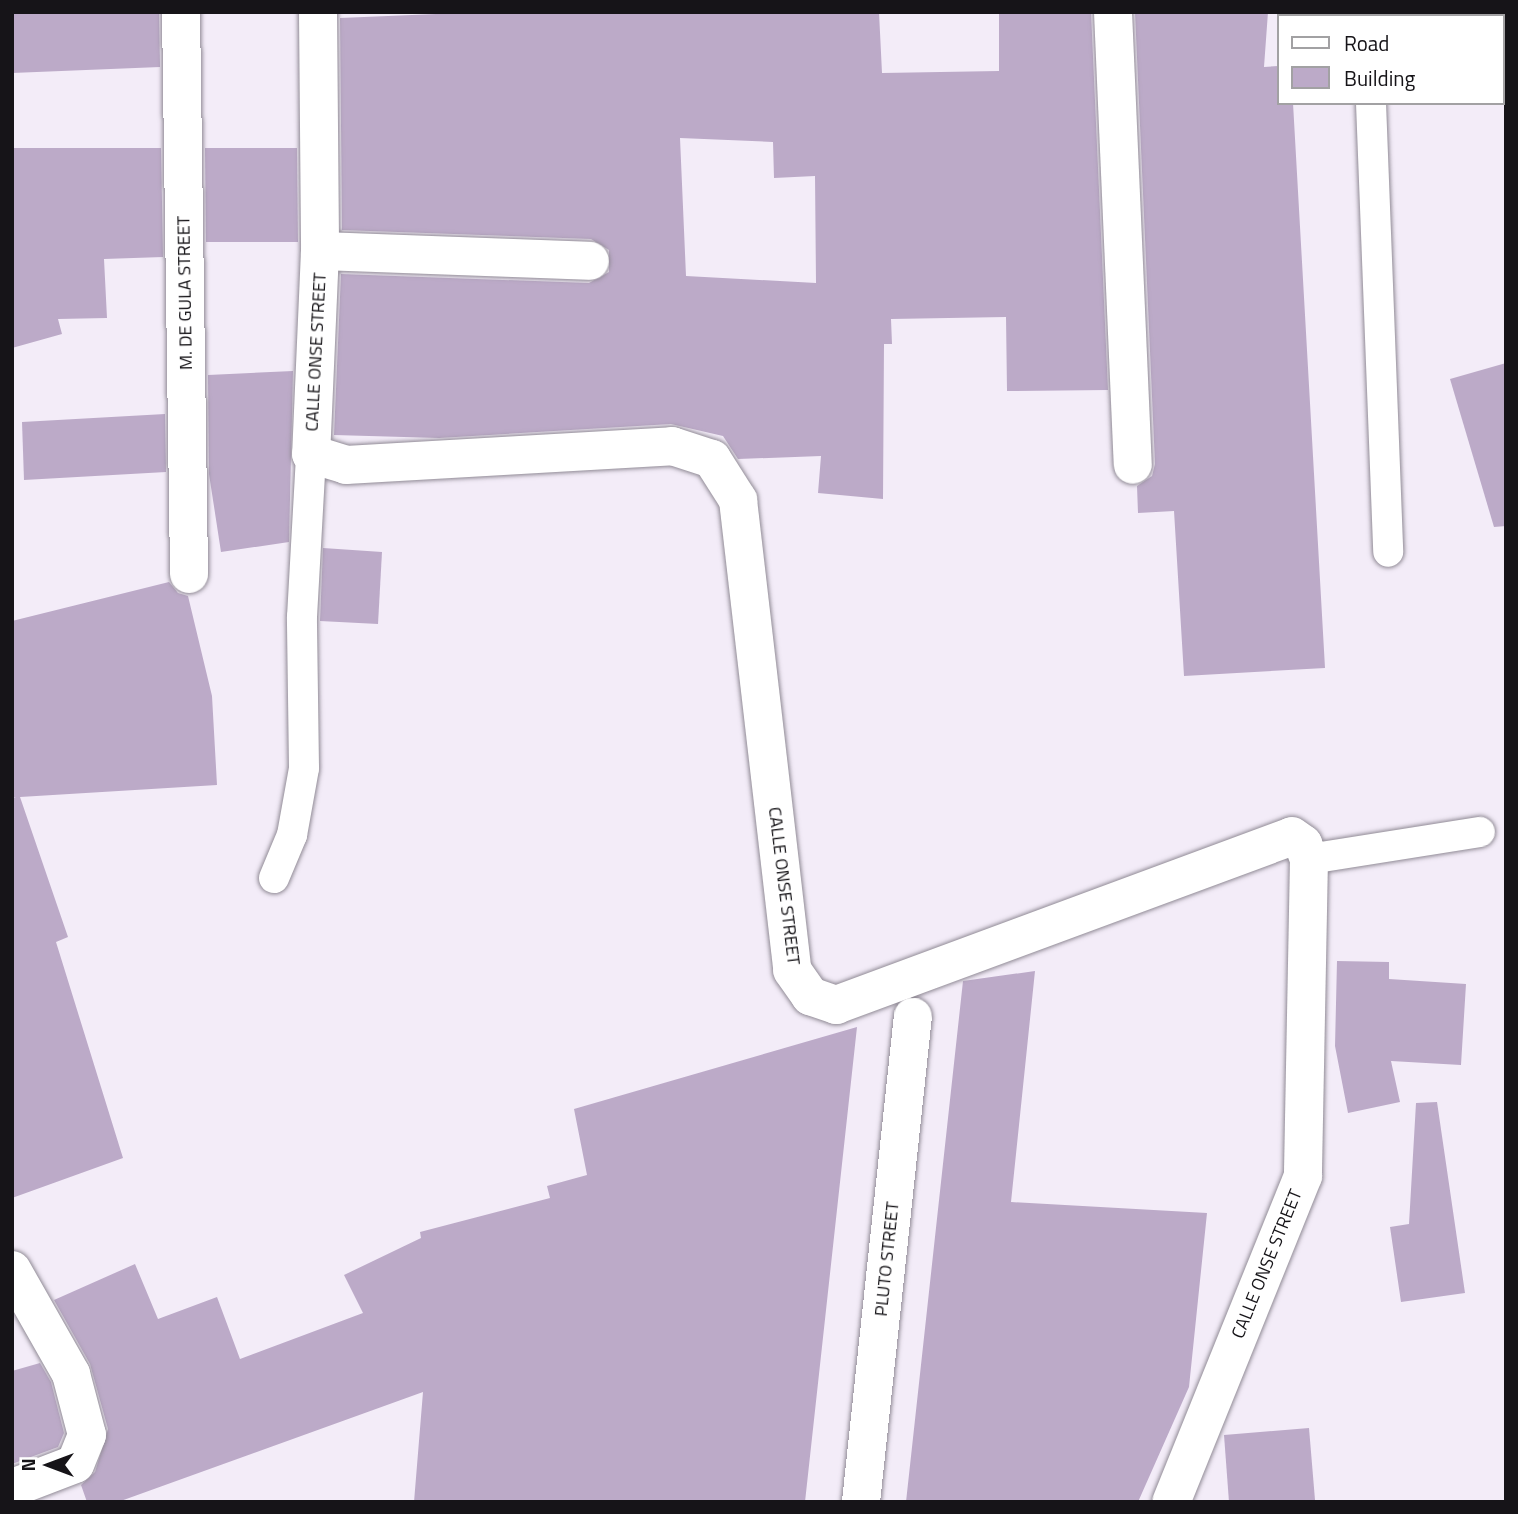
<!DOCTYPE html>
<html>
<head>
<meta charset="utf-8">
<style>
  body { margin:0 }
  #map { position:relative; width:1518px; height:1514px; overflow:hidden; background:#f3ecf8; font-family:"Titillium Web",sans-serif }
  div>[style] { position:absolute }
  .building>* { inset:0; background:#bcaac8 }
  .roads { filter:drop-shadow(0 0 2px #918b96) drop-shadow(0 0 2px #918b96) }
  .lane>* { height:30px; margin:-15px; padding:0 15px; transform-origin:15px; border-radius:15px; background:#fff }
  .street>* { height:38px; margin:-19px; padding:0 19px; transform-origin:19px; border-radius:19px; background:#fff }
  span { translate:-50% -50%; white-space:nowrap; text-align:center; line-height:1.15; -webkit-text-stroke:7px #fff; paint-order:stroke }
  .street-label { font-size:18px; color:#161418 }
  .frame { position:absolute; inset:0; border:14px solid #161418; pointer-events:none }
  .legend { position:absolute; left:1277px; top:14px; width:228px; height:91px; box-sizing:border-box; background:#fff; border:2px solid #a2a1a3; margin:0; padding:9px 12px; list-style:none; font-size:21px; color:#161418 }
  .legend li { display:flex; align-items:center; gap:14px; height:35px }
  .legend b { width:35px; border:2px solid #a2a1a3 }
  .north { position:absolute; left:14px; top:1430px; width:70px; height:70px; -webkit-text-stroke:5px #fff; paint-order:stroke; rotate:270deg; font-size:19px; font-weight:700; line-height:28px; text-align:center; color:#161418 }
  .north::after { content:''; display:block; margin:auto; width:24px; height:32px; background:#161418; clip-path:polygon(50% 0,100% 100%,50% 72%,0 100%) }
</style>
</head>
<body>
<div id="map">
  <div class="building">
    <div style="clip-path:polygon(12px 12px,159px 12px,160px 67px,12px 73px)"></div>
    <div style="clip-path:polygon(evenodd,484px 12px,879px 12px,882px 73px,999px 71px,999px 12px,1091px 12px,1108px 390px,1007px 391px,1006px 317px,891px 319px,892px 344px,884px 344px,883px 499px,818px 493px,821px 456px,738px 459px,723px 436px,671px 424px,439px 438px,334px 435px,341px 274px,589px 283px,609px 272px,609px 250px,591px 239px,342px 230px,340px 18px,484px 12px,680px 138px,773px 142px,774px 178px,815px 176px,816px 283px,686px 276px,680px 138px)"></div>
    <div style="clip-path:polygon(1135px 12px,1268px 12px,1264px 67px,1278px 66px,1278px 103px,1293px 103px,1325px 668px,1184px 676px,1174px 511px,1138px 513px,1137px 486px,1152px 476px,1155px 464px)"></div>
    <div style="clip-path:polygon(12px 148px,161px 148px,163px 257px,104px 259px,107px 318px,58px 319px,62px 334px,12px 348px)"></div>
    <div style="clip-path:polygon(205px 148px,297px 148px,298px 242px,206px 242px)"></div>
    <div style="clip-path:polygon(1506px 363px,1506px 526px,1494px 527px,1450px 379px)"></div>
    <div style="clip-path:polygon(293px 371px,289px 542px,221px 552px,209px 474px,208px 375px)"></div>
    <div style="clip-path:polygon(165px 414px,166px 472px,24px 480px,22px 422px)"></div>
    <div style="clip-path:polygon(323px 548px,382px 552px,378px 624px,320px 621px)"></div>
    <div style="clip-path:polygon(169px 582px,178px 593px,188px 596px,212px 696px,217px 785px,20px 797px,68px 937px,56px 942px,123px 1158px,12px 1198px,12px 798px,16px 797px,12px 797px,12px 621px)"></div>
    <div style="clip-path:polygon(1337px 961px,1389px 962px,1389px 979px,1466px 984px,1461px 1065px,1391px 1061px,1400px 1102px,1348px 1113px,1335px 1046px)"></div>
    <div style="clip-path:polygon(1035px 971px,1011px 1202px,1207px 1213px,1189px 1387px,1138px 1502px,906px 1502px,963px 981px)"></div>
    <div style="clip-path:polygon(857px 1027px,805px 1502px,414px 1502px,423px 1392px,118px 1502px,87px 1502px,81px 1485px,95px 1472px,108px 1429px,90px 1364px,54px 1300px,135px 1264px,158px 1319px,217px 1297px,240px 1359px,363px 1313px,344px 1275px,421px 1238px,420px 1232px,550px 1198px,547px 1186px,587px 1175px,574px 1109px)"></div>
    <div style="clip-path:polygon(1437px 1102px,1465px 1293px,1401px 1302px,1390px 1227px,1409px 1224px,1416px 1103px)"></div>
    <div style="clip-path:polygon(40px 1363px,51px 1382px,64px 1433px,58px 1447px,12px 1464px,12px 1371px)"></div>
    <div style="clip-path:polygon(1309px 1428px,1315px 1500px,1229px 1502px,1224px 1435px)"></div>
  </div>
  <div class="roads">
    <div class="lane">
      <div style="left:1367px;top:12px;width:4px;rotate:90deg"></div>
      <div style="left:1371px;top:103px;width:449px;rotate:87.8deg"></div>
      <div style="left:1309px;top:859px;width:173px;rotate:-9deg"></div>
      <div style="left:274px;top:878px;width:47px;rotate:-67.3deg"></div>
      <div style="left:292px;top:835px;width:68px;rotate:-79.8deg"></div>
      <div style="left:304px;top:768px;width:151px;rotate:-90.8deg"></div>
      <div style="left:302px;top:617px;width:163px;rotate:-86.8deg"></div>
    </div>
    <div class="street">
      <div style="left:181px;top:12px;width:562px;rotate:89.18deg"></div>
      <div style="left:318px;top:12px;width:239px;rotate:89.5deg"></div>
      <div style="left:320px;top:251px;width:203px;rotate:92.5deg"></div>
      <div style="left:311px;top:454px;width:37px;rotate:17deg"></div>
      <div style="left:346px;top:465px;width:327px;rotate:-3.3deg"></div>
      <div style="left:672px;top:446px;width:42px;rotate:18deg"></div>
      <div style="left:712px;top:459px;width:49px;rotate:57.6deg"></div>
      <div style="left:738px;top:500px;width:473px;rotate:83.4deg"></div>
      <div style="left:792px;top:970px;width:32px;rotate:55deg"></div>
      <div style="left:810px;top:996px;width:28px;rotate:19deg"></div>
      <div style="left:836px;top:1005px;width:486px;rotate:-20.3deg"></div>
      <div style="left:1292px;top:836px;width:14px;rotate:36deg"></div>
      <div style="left:1303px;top:844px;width:16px;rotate:68deg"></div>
      <div style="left:1309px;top:859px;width:317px;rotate:91.1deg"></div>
      <div style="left:1303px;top:1176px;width:352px;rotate:112deg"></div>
      <div style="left:1113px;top:12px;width:453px;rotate:87.5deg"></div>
      <div style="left:320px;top:251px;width:270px;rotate:2.1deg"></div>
      <div style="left:12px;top:1270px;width:120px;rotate:60.4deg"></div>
      <div style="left:71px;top:1374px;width:63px;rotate:75.3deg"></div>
      <div style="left:87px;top:1435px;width:31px;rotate:112deg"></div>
      <div style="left:75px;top:1464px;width:67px;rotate:159.1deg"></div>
      <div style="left:861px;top:1502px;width:488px;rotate:-83.9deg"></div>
    </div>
  </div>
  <div class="street-label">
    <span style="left:185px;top:293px;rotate:-91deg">M. DE GULA STREET</span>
    <span style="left:316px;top:352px;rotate:-87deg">CALLE ONSE STREET</span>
    <span style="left:784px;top:886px;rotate:83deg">CALLE ONSE STREET</span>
    <span style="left:887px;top:1259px;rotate:-84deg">PLUTO STREET</span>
    <span style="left:1267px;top:1264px;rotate:-68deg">CALLE ONSE STREET</span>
  </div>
  <div class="frame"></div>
  <ul class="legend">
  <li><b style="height:9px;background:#fff"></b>Road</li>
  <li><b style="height:19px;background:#bcaac8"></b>Building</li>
  </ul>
  <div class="north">N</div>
</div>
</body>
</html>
